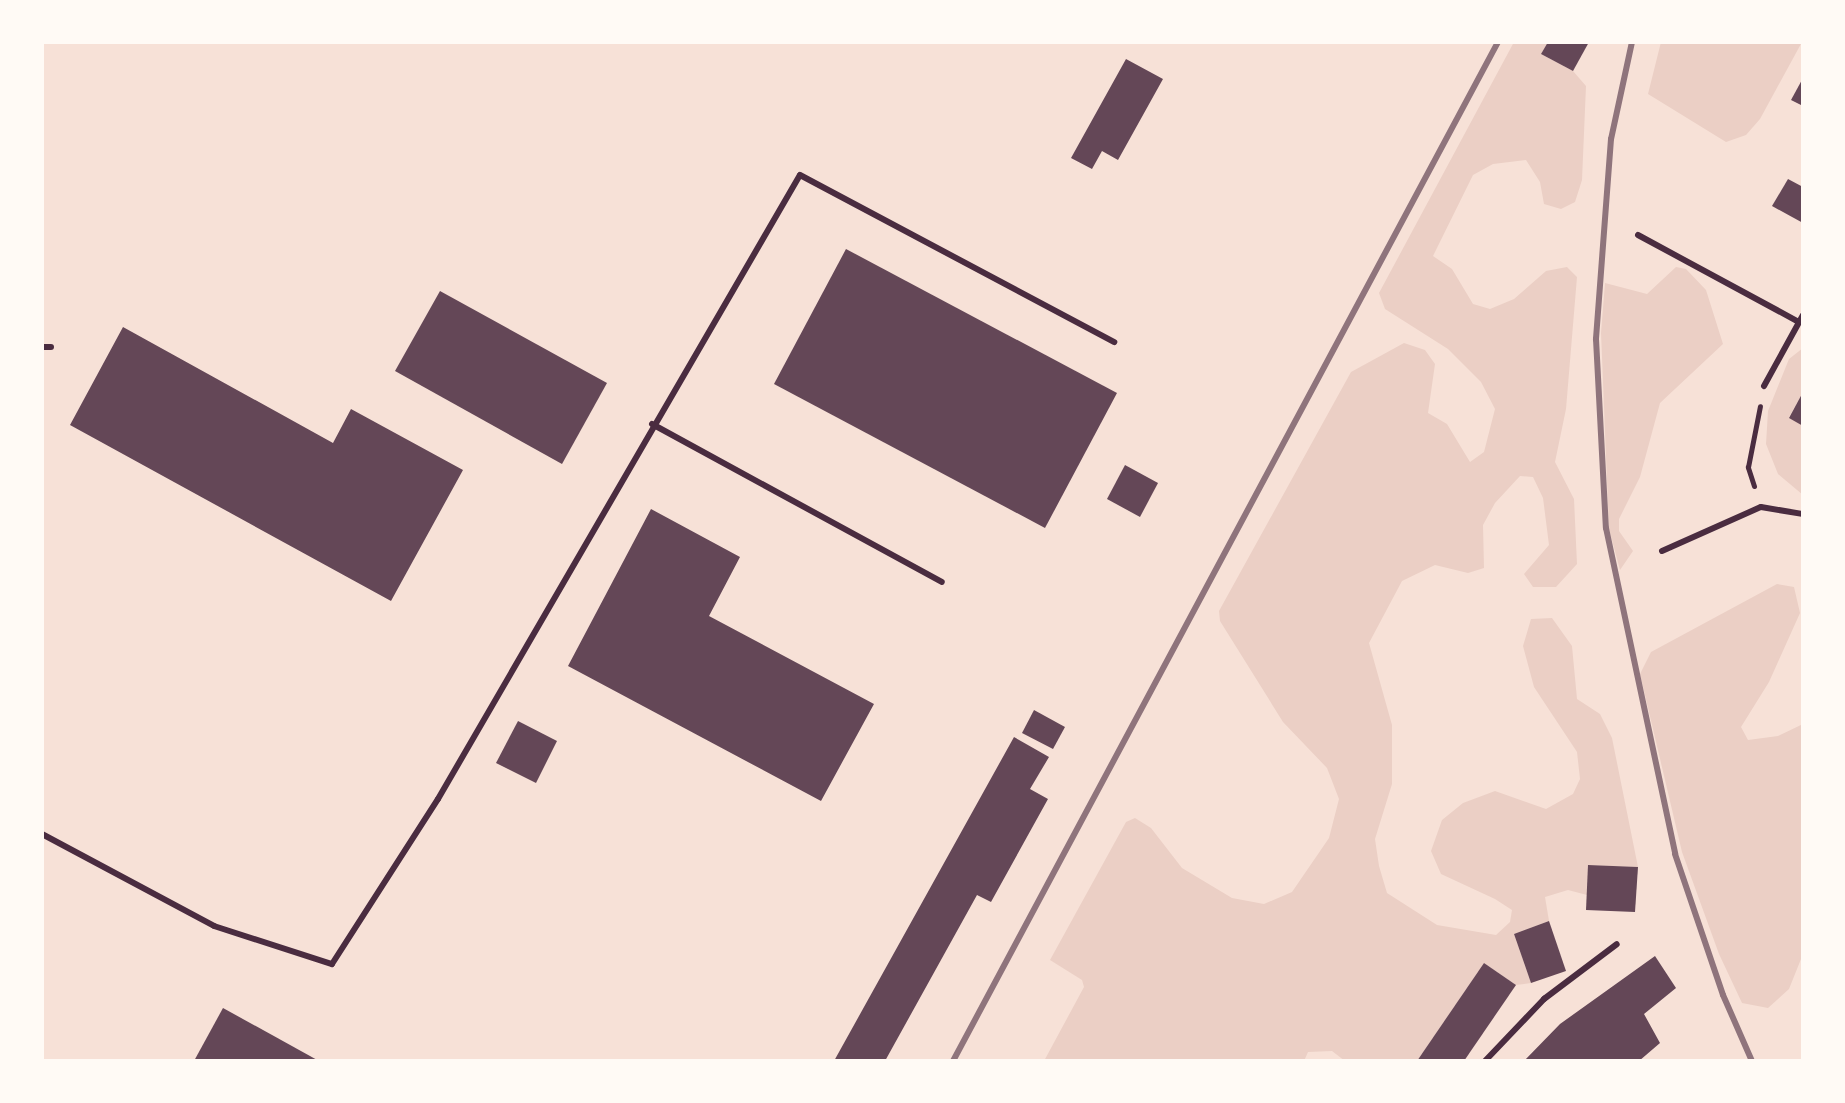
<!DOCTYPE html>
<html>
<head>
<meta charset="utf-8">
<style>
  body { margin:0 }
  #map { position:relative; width:1845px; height:1103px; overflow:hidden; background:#f7e1d7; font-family:"Roboto Serif",serif }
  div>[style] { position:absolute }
  .green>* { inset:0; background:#ebcfc5 }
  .building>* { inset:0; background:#644757 }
  .path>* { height:5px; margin:-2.5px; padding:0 2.5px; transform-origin:2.5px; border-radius:2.5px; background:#4a2c40 }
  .service>* { height:6px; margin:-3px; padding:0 3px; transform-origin:3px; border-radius:3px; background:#4a2c40 }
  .rail>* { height:6px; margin:-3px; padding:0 3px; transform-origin:3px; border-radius:3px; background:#8f747c }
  span { translate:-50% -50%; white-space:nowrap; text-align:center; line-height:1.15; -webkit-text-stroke:7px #fffaf5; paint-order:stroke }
  .frame { position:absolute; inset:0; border:44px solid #fffaf5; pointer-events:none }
</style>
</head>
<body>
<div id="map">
  <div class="green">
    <div style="clip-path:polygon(1514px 42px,1548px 42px,1541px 54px,1573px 71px,1586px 86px,1582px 180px,1575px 202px,1561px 209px,1544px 204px,1540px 182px,1526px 160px,1493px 164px,1473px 175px,1433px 256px,1452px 269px,1473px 304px,1490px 309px,1514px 299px,1546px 271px,1567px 267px,1577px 277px,1566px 409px,1555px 462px,1574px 499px,1577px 564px,1556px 587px,1533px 587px,1524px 574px,1549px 545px,1543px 498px,1533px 477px,1520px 476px,1495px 503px,1483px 525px,1484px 568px,1468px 573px,1435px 565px,1402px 581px,1369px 643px,1392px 725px,1392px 784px,1375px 839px,1379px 866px,1387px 893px,1437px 925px,1496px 935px,1510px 922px,1512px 910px,1495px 899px,1441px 874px,1431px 851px,1442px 820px,1463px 803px,1495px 791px,1546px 809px,1573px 794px,1580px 779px,1577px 752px,1534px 687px,1523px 646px,1531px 619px,1552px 618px,1572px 646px,1577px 699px,1600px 714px,1612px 738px,1638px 867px,1589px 865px,1587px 895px,1568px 890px,1545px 897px,1549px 921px,1514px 934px,1531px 983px,1516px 985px,1484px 963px,1417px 1061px,1345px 1061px,1332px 1051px,1308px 1052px,1304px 1061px,1044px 1061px,1084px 987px,1082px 980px,1050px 960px,1126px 822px,1135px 818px,1151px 828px,1182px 868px,1232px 898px,1264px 904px,1292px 892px,1329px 838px,1339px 799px,1327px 768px,1283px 722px,1220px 621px,1219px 611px,1351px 372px,1404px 343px,1425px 350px,1435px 364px,1428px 413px,1447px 424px,1470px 462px,1484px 452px,1495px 409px,1481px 382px,1448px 349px,1385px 309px,1379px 293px)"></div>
    <div style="clip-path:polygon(1661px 42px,1802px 42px,1760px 119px,1746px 135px,1726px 142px,1648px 94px)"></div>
    <div style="clip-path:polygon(1676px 267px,1686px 269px,1706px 290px,1723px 344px,1660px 403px,1640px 477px,1619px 519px,1619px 531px,1633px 551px,1620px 570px,1609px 529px,1601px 333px,1605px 283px,1647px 294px)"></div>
    <div style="clip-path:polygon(1803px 348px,1803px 392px,1789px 417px,1803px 426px,1803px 495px,1778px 474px,1766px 444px,1768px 411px,1789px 359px)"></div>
    <div style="clip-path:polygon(1777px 584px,1794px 587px,1800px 613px,1769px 682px,1741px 727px,1748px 740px,1778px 736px,1803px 724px,1803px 954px,1789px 989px,1768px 1008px,1742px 1003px,1719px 954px,1682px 852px,1640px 674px,1651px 652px)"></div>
  </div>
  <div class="building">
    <div style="clip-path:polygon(1548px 42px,1589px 42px,1573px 71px,1541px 54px)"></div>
    <div style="clip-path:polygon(1126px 59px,1163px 79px,1118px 160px,1102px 151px,1092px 169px,1071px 158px)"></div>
    <div style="clip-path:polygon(1803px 78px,1803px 106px,1791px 100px)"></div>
    <div style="clip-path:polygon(1788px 179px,1803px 187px,1803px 223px,1772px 206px)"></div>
    <div style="clip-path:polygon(846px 249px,1117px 393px,1045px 528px,774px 384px)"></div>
    <div style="clip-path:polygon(440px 291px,607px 383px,562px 464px,395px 371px)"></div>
    <div style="clip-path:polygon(123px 327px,333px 443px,351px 409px,463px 470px,391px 601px,70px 425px)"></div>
    <div style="clip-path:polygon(1803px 392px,1803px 426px,1789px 418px)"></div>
    <div style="clip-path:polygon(1125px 465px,1158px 483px,1140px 517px,1107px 499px)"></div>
    <div style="clip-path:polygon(651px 509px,740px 557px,709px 616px,874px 704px,821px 801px,568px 666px)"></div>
    <div style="clip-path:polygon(1034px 710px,1065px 727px,1053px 749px,1022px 733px)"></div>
    <div style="clip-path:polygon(518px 721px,557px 741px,536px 783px,496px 763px)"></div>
    <div style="clip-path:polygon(1014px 737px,1049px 757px,1030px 789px,1048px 799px,991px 902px,977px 895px,885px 1061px,834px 1061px)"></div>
    <div style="clip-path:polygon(1588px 865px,1638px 867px,1635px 912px,1586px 910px)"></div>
    <div style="clip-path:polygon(1549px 921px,1566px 971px,1531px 983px,1514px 934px)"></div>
    <div style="clip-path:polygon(1655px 956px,1676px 988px,1644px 1014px,1660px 1043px,1639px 1061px,1524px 1061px,1560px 1024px)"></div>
    <div style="clip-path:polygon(1484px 963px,1516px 985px,1464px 1061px,1417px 1061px)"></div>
    <div style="clip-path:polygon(223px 1008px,319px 1061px,194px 1061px)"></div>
  </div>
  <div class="path">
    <div style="left:1754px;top:486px;width:20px;rotate:-108deg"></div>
    <div style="left:1748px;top:467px;width:62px;rotate:-78.9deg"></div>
  </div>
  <div class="service">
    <div style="left:1638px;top:235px;width:183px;rotate:28.4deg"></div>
    <div style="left:42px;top:347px;width:9px"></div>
    <div style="left:1764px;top:386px;width:81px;rotate:-61.2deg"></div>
    <div style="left:652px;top:424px;width:330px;rotate:28.6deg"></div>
    <div style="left:1662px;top:551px;width:108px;rotate:-24deg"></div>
    <div style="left:1761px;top:507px;width:43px;rotate:9.5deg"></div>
    <div style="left:42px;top:834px;width:195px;rotate:28.1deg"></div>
    <div style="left:214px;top:926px;width:124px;rotate:17.9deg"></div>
    <div style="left:332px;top:964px;width:196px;rotate:-57.3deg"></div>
    <div style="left:438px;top:799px;width:721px;rotate:-59.88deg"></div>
    <div style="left:800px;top:175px;width:356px;rotate:28deg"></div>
    <div style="left:1485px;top:1061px;width:86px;rotate:-46.4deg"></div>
    <div style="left:1544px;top:999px;width:91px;rotate:-37deg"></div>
  </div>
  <div class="rail">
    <div style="left:1632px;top:42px;width:99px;rotate:102.2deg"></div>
    <div style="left:1611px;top:139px;width:201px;rotate:94.3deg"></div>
    <div style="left:1596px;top:339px;width:189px;rotate:87deg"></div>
    <div style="left:1606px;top:528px;width:333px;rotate:78deg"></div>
    <div style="left:1675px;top:854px;width:149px;rotate:71.2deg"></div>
    <div style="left:1723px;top:995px;width:72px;rotate:66.3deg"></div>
    <div style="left:953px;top:1061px;width:1156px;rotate:-61.86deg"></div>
  </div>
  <div class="frame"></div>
</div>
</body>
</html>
